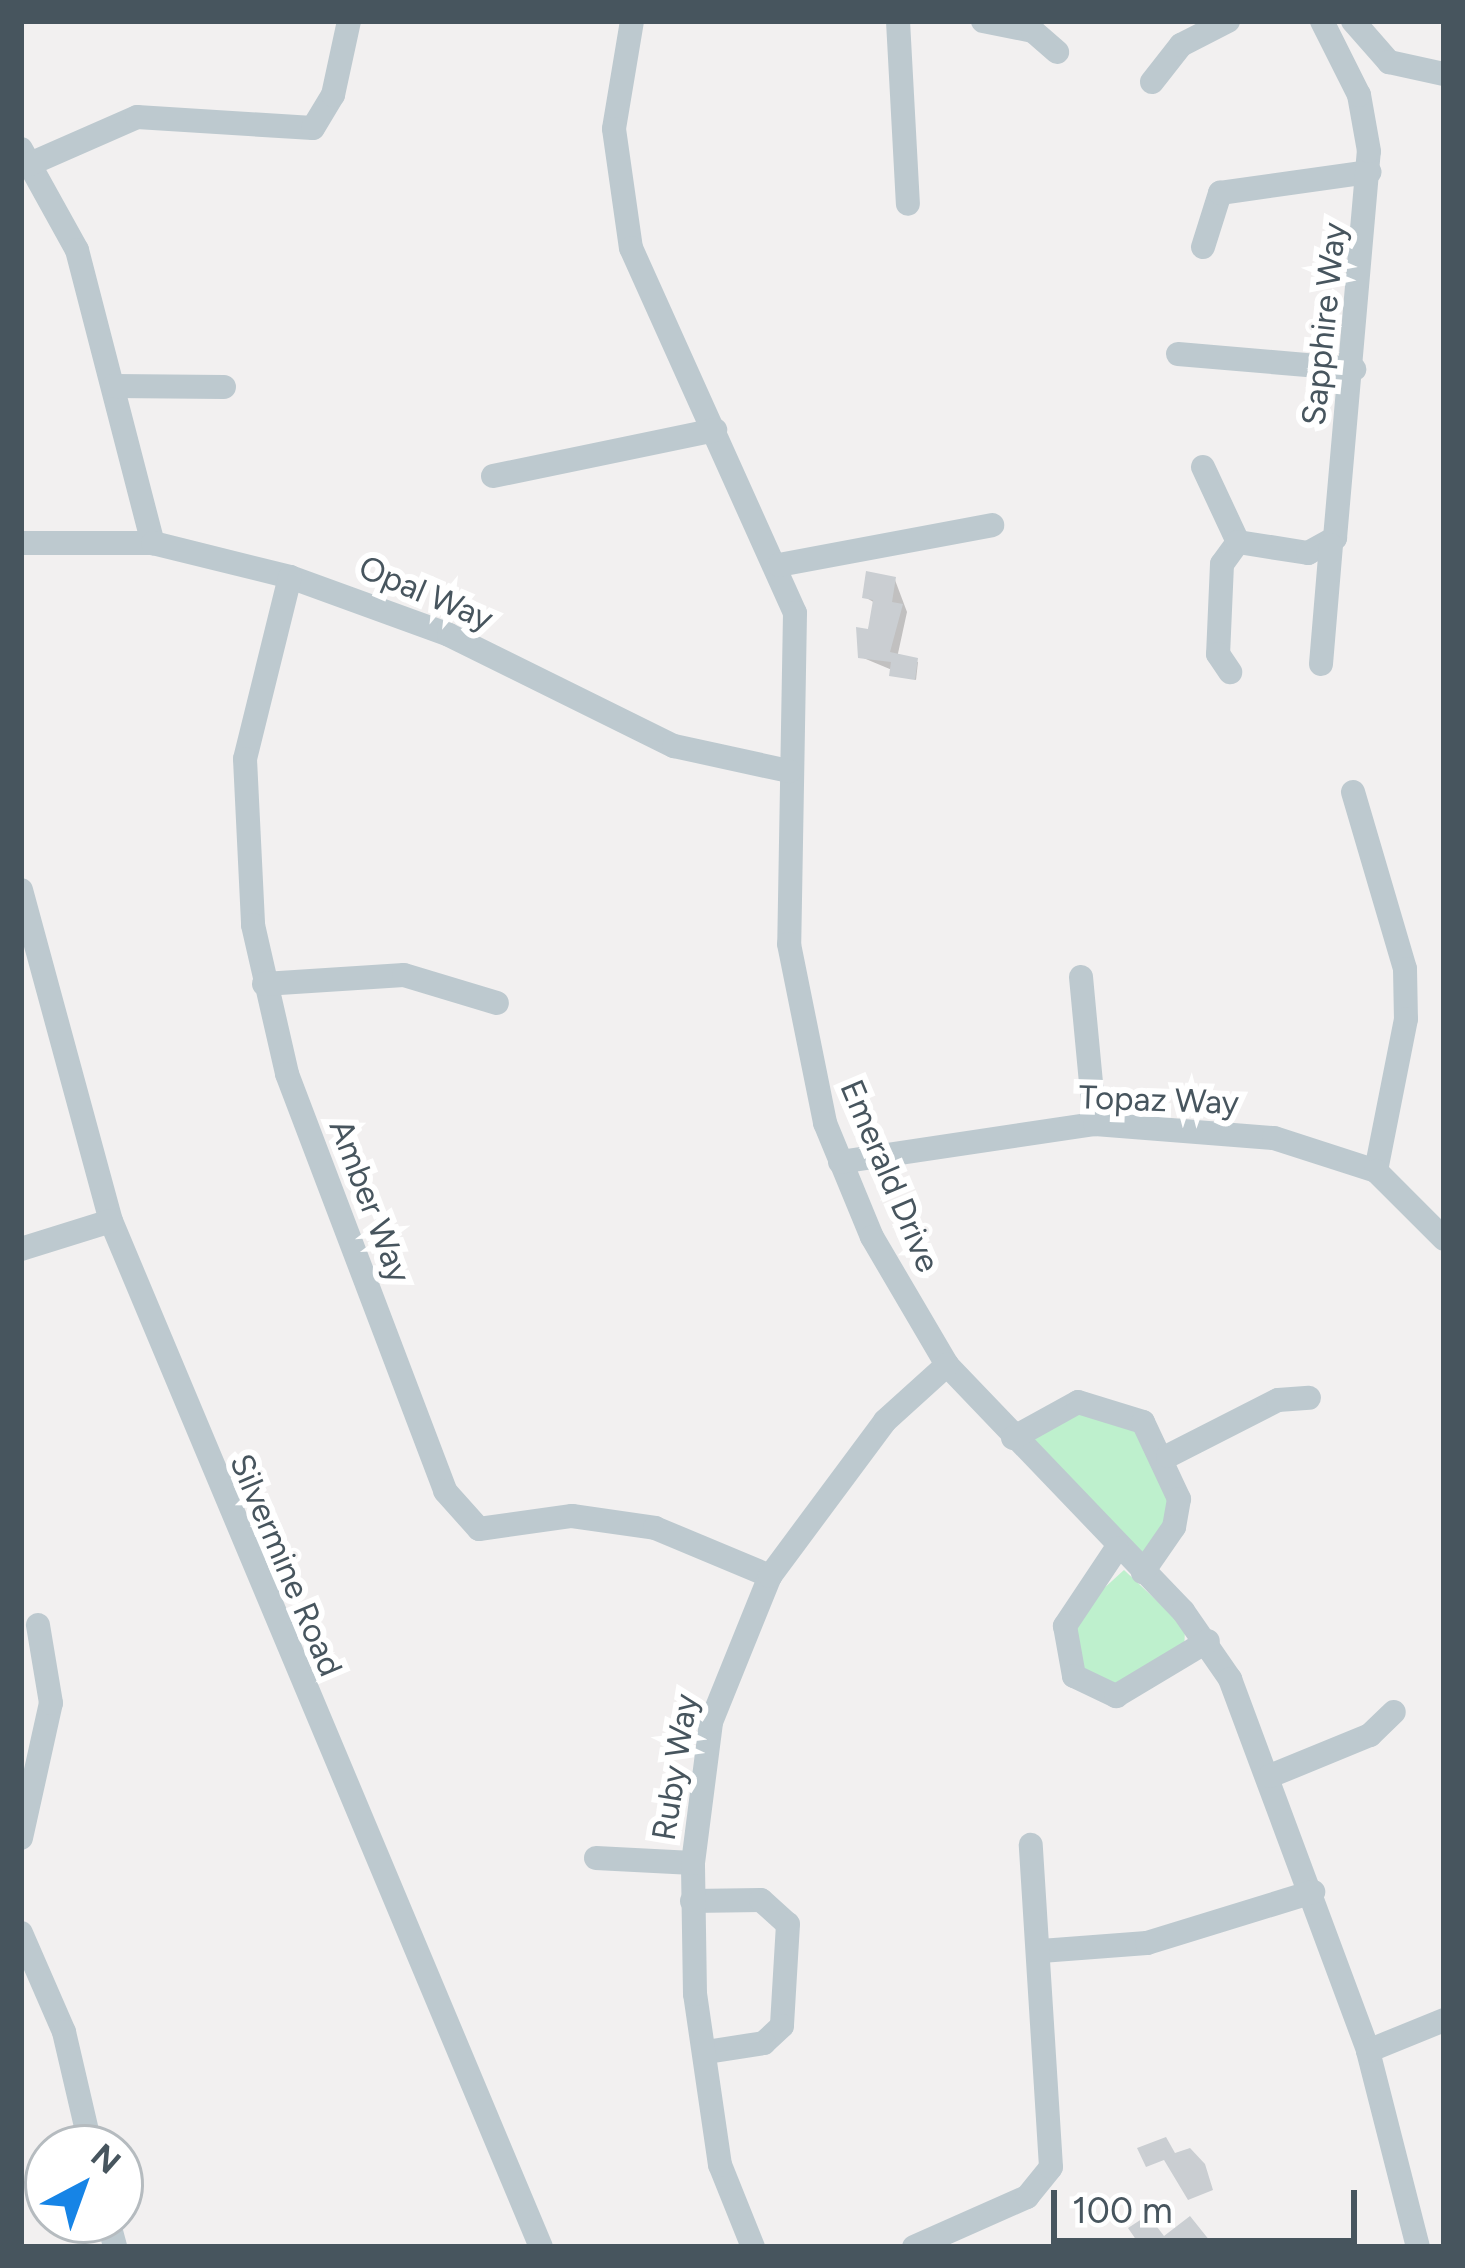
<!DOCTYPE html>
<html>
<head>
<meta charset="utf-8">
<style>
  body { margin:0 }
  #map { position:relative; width:1465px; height:2268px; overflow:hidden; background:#f2f0f0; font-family:Figtree,sans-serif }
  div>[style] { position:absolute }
  .green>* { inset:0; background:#bef0cd }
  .shadow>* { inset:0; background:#0003 }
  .building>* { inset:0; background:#caced2 }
  .minor>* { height:24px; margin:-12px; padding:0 12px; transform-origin:12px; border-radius:12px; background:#bdc9cf }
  span { translate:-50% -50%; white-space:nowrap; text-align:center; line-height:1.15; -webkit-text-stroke:12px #fff; paint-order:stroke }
  .street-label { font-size:33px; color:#47555e }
  .frame { position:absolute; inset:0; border:24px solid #47555e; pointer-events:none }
  .north { position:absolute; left:24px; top:2124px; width:120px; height:120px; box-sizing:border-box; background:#fff; border:3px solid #b5bbbf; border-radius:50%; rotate:41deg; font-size:33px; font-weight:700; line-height:48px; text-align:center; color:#47555e }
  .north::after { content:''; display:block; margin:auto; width:42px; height:54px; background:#1684e6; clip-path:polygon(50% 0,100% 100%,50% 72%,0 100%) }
  .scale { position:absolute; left:1051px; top:2190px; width:306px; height:54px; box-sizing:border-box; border:6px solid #47555e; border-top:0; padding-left:15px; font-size:36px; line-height:42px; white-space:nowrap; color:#47555e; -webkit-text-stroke:9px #fff; paint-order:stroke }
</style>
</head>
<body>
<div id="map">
  <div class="green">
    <div style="clip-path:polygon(1067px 1404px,1149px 1434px,1175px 1516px,1137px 1567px,1017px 1437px)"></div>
    <div style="clip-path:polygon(1124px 1570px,1185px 1627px,1184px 1656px,1132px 1689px,1072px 1672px,1067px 1622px)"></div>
  </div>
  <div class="shadow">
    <div style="clip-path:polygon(895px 580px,907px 612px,897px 658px,918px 662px,916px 680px,861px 657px,875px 603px,865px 597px)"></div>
    <div style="clip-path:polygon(1190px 2220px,1207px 2247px,1150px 2247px,1133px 2229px,1164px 2240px)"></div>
  </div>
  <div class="building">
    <div style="clip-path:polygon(866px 571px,896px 577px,892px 602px,903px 604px,890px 652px,918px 658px,915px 680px,889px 676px,891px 662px,858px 658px,856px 627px,868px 629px,873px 600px,862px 598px)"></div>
    <div style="clip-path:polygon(1166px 2137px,1175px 2153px,1190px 2148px,1205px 2164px,1213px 2190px,1188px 2200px,1164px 2160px,1146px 2167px,1137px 2148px)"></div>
    <div style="clip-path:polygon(1148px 2215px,1164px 2236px,1190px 2216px,1210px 2241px,1141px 2247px,1128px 2228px)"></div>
  </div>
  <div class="minor">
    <div style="left:632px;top:21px;width:109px;rotate:99.5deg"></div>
    <div style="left:614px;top:129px;width:120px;rotate:81.9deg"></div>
    <div style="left:631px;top:248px;width:400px;rotate:65.8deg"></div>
    <div style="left:795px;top:613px;width:331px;rotate:91deg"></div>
    <div style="left:789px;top:944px;width:183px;rotate:78.6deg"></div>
    <div style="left:825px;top:1123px;width:123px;rotate:67.6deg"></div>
    <div style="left:872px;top:1237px;width:148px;rotate:59.6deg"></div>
    <div style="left:947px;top:1365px;width:341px;rotate:46.2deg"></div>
    <div style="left:1183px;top:1611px;width:83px;rotate:55.3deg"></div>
    <div style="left:1230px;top:1679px;width:397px;rotate:69.6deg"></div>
    <div style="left:1368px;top:2051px;width:202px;rotate:75.7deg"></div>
    <div style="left:898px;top:21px;width:183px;rotate:86.9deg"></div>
    <div style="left:983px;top:21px;width:51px;rotate:11.3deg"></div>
    <div style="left:1033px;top:31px;width:32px;rotate:41deg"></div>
    <div style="left:1353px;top:21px;width:55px;rotate:48.7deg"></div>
    <div style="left:1389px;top:62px;width:56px;rotate:12.3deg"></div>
    <div style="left:1152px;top:82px;width:47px;rotate:-51.9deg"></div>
    <div style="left:1181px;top:45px;width:53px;rotate:-27.1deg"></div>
    <div style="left:21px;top:149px;width:115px;rotate:61deg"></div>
    <div style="left:77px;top:250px;width:303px;rotate:75.5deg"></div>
    <div style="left:30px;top:164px;width:117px;rotate:-23.7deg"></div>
    <div style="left:137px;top:117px;width:176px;rotate:3.6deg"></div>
    <div style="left:313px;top:128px;width:39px;rotate:-59deg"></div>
    <div style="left:333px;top:95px;width:76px;rotate:-77.8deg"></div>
    <div style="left:1203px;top:247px;width:57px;rotate:-72.5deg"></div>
    <div style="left:1220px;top:193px;width:151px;rotate:-8deg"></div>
    <div style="left:1178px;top:354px;width:177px;rotate:4.9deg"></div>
    <div style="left:114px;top:386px;width:110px;rotate:0.5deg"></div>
    <div style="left:1203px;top:467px;width:83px;rotate:65deg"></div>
    <div style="left:1238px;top:542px;width:27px;rotate:126deg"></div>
    <div style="left:1222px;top:564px;width:90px;rotate:92.5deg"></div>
    <div style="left:1218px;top:654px;width:22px;rotate:56deg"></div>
    <div style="left:493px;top:476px;width:227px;rotate:-11.7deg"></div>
    <div style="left:1238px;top:542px;width:71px;rotate:8.9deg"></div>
    <div style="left:1308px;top:553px;width:31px;rotate:-29deg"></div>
    <div style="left:1335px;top:538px;width:388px;rotate:-85deg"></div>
    <div style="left:1369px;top:151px;width:57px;rotate:-100.1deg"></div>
    <div style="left:1359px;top:95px;width:83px;rotate:-116.6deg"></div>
    <div style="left:21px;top:543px;width:132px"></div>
    <div style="left:153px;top:543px;width:141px;rotate:13.9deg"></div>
    <div style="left:290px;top:577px;width:169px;rotate:20deg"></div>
    <div style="left:449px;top:635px;width:251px;rotate:26.3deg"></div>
    <div style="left:674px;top:746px;width:118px;rotate:12.3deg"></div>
    <div style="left:779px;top:565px;width:217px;rotate:-10.6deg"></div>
    <div style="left:290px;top:577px;width:187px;rotate:103.9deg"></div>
    <div style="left:245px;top:759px;width:166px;rotate:87.2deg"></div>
    <div style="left:253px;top:925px;width:153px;rotate:77.1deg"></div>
    <div style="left:287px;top:1074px;width:446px;rotate:69.2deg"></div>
    <div style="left:445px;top:1491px;width:51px;rotate:48.2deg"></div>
    <div style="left:479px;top:1529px;width:94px;rotate:-8deg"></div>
    <div style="left:572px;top:1516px;width:84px;rotate:8.2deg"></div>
    <div style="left:655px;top:1528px;width:125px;rotate:22.7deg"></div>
    <div style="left:1321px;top:664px;width:119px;rotate:-85.2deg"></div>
    <div style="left:1353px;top:792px;width:184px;rotate:73.6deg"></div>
    <div style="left:1405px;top:969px;width:50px;rotate:88.9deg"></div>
    <div style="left:1406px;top:1019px;width:155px;rotate:101.2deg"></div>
    <div style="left:21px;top:890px;width:343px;rotate:74.8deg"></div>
    <div style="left:111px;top:1221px;width:1112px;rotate:67.26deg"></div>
    <div style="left:1081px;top:977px;width:148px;rotate:84.6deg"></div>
    <div style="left:264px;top:984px;width:140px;rotate:-3.7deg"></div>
    <div style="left:404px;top:975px;width:97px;rotate:16.8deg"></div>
    <div style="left:840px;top:1162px;width:258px;rotate:-8.5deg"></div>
    <div style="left:1095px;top:1124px;width:180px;rotate:4.5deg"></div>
    <div style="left:1274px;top:1138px;width:107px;rotate:17.9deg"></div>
    <div style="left:1376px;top:1171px;width:96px;rotate:45deg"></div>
    <div style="left:21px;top:1249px;width:94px;rotate:-17.3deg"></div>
    <div style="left:1013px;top:1438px;width:74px;rotate:-29deg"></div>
    <div style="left:1078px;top:1402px;width:68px;rotate:17.1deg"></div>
    <div style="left:1143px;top:1422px;width:85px;rotate:64.9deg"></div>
    <div style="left:1179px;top:1499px;width:28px;rotate:100deg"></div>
    <div style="left:1174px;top:1527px;width:55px;rotate:124.6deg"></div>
    <div style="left:1168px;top:1456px;width:123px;rotate:-27deg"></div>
    <div style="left:1278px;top:1400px;width:31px;rotate:-4deg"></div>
    <div style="left:1117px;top:1548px;width:94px;rotate:123.7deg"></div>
    <div style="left:1065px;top:1626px;width:51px;rotate:79.8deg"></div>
    <div style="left:1074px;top:1676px;width:47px;rotate:25.5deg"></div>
    <div style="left:1116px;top:1696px;width:107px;rotate:-30.9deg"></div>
    <div style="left:1270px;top:1776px;width:108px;rotate:-22.3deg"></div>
    <div style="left:1370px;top:1735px;width:33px;rotate:-44deg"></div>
    <div style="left:21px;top:1838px;width:138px;rotate:-77.5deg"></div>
    <div style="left:51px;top:1703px;width:79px;rotate:-99.5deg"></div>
    <div style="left:596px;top:1858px;width:97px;rotate:3deg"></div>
    <div style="left:692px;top:1901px;width:69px;rotate:-0.8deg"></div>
    <div style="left:761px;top:1900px;width:36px;rotate:42deg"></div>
    <div style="left:788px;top:1924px;width:102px;rotate:93.4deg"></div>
    <div style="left:782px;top:2026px;width:25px;rotate:137deg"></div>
    <div style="left:764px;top:2043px;width:59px;rotate:171.2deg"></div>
    <div style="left:21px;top:1933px;width:108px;rotate:66.5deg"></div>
    <div style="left:64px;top:2032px;width:119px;rotate:76.9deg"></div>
    <div style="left:1041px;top:1951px;width:106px;rotate:-4.3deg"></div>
    <div style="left:1147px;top:1943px;width:174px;rotate:-17.1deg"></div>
    <div style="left:1368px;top:2051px;width:82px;rotate:-22.2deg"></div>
    <div style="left:108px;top:2220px;width:28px;rotate:75deg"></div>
    <div style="left:753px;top:2247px;width:88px;rotate:-111.9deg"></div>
    <div style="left:720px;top:2165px;width:173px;rotate:-98.3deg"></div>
    <div style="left:695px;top:1994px;width:131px;rotate:-90.9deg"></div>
    <div style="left:693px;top:1863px;width:142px;rotate:-82.7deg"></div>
    <div style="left:711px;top:1722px;width:157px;rotate:-68deg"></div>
    <div style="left:770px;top:1576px;width:193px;rotate:-53.4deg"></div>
    <div style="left:885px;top:1421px;width:84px;rotate:-42.1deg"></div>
    <div style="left:914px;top:2247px;width:124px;rotate:-23.9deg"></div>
    <div style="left:1027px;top:2197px;width:38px;rotate:-51deg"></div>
    <div style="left:1051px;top:2167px;width:323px;rotate:-93.6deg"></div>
  </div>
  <div class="street-label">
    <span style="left:1324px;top:324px;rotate:-84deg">Sapphire Way</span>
    <span style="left:426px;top:593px;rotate:23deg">Opal Way</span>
    <span style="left:1159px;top:1100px;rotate:2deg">Topaz Way</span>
    <span style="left:890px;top:1176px;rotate:67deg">Emerald Drive</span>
    <span style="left:370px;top:1201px;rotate:69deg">Amber Way</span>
    <span style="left:286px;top:1565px;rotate:67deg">Silvermine Road</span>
    <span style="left:675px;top:1767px;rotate:-81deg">Ruby Way</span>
  </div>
  <div class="frame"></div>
  <div class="north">N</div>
  <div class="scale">100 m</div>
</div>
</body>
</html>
